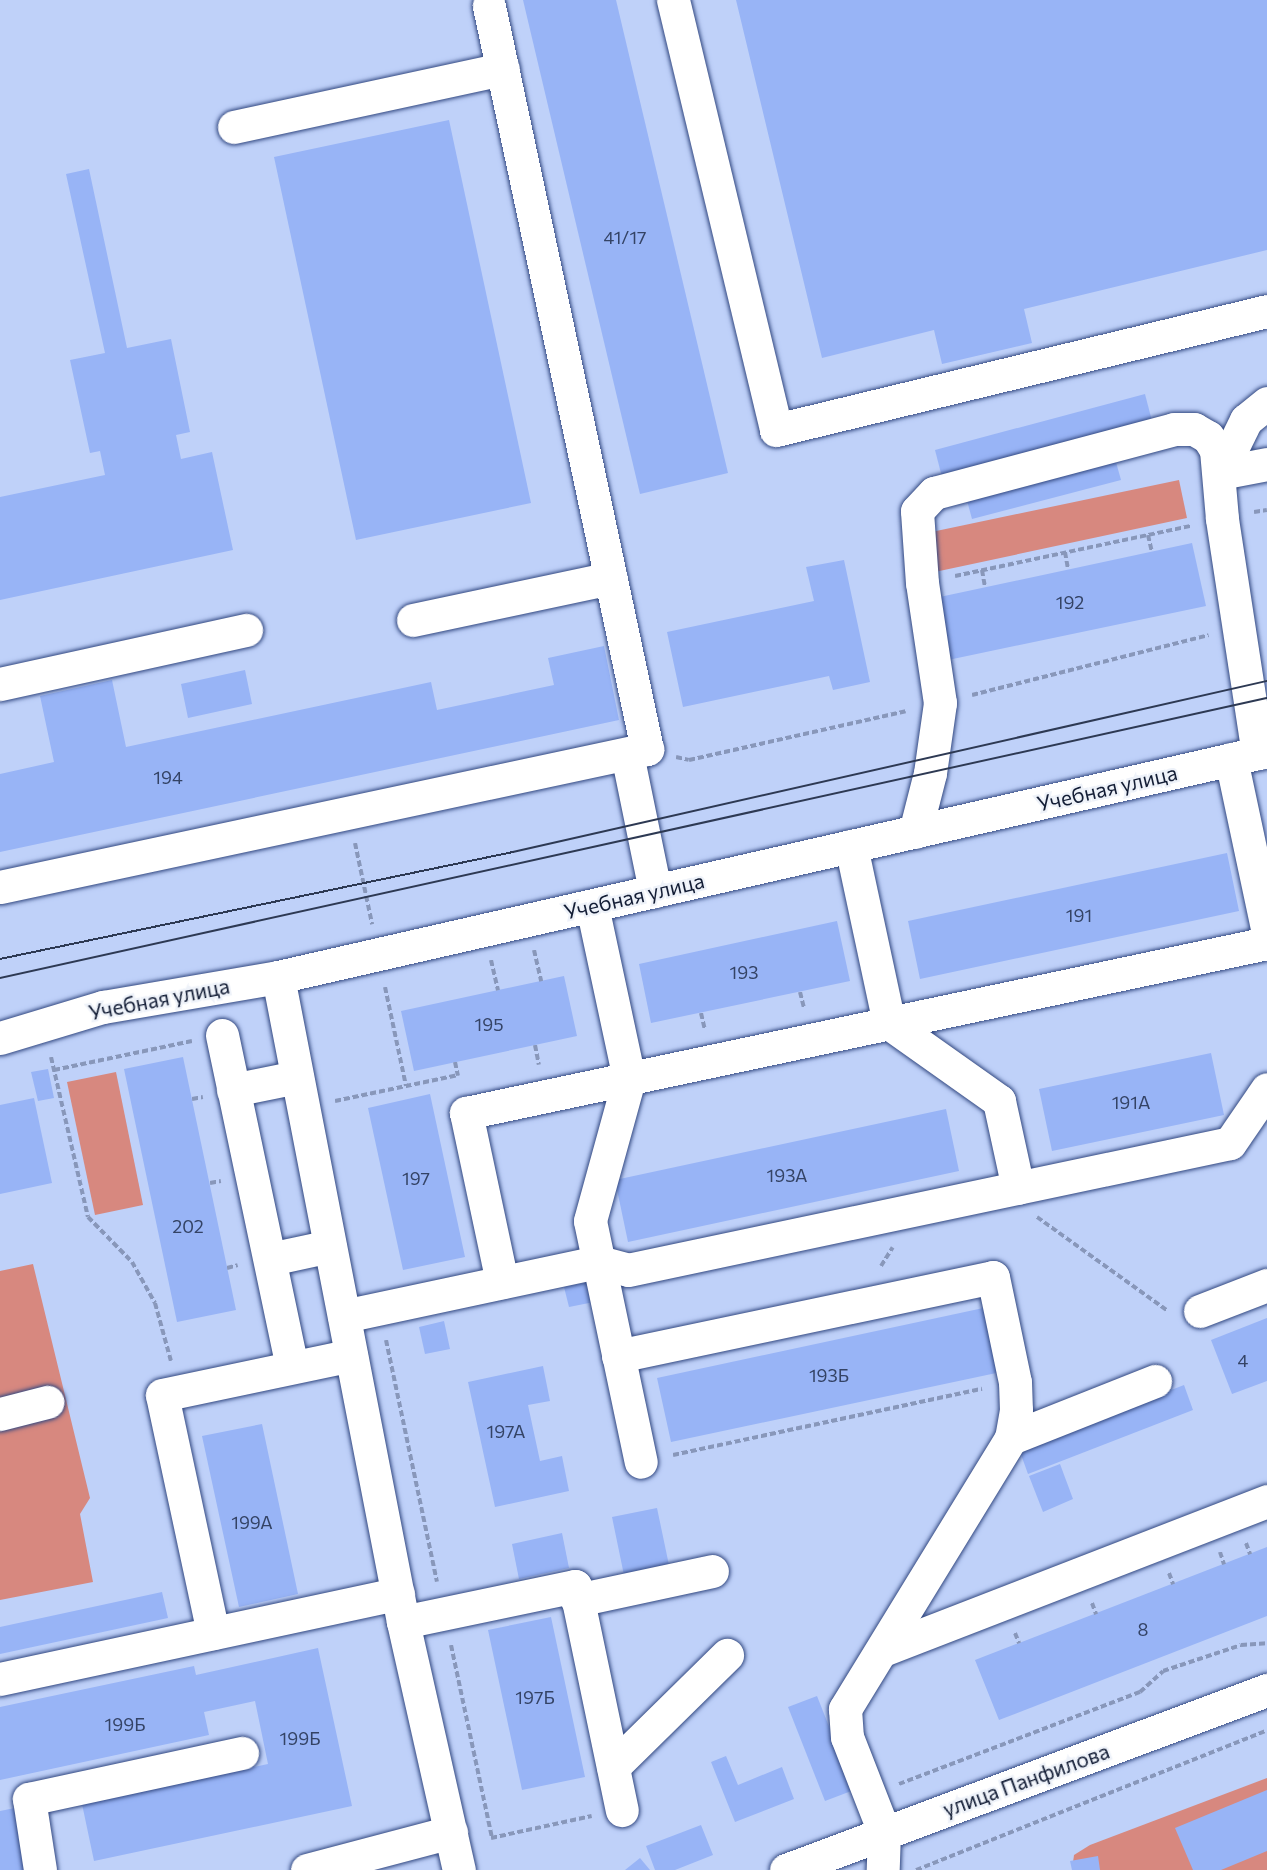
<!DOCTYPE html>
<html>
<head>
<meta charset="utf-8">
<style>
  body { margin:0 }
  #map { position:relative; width:1267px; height:1870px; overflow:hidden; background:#bfd1f9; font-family:Commissioner,sans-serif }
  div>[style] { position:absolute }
  .green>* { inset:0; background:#d7887f }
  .building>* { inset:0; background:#98b4f6 }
  .path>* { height:4px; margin-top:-2px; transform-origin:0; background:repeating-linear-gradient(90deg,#8897ba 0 6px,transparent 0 9px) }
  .roads { filter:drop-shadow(0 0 2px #324881) drop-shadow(0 0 2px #324881) }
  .minor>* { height:33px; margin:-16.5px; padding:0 16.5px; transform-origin:16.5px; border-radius:16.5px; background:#fff }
  .major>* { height:33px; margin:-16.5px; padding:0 16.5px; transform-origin:16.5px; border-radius:16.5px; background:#fff }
  .tram>* { height:1.5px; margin:-0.75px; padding:0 0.75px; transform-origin:0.75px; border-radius:0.75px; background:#2d3953 }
  span { translate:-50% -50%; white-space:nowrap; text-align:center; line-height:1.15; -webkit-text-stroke:4.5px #eef2f9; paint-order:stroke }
  .number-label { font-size:18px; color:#344365 }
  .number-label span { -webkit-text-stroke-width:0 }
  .street-label { font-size:21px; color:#131d35 }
</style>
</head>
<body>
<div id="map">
  <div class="green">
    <div style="clip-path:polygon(1179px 480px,1187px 518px,930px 573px,922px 534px)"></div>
    <div style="clip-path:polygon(116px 1072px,143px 1205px,95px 1215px,67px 1082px)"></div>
    <div style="clip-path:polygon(33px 1264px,90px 1498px,80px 1514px,93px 1582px,0 1600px,0 1271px)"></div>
    <div style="clip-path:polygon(1267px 1778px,1267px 1870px,1072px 1870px,1074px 1855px,1090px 1845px)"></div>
  </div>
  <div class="building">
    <div style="clip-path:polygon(523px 0,616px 0,728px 473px,640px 494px)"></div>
    <div style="clip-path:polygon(736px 0,1267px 0,1267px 250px,1024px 309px,1032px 343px,942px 364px,934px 330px,822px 358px)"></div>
    <div style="clip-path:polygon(449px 120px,531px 503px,356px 540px,274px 157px)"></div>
    <div style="clip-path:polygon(89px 169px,127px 348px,171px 339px,190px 432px,176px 435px,181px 459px,212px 452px,233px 550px,0 600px,0 497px,105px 475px,100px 451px,90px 453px,70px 360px,105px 353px,66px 174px)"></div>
    <div style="clip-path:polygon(1145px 394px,1153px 425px,943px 481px,935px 450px)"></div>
    <div style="clip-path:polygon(1114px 455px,1121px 480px,972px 519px,965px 493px)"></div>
    <div style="clip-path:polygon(1192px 543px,1206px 606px,948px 660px,935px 598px)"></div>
    <div style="clip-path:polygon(844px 560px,870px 682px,833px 690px,829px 676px,683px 707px,667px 632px,814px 601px,806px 567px)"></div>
    <div style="clip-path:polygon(604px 646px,619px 720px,0 852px,0 774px,54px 762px,40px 696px,112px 680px,126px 747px,431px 682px,437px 710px,554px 685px,548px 658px)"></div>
    <div style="clip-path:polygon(245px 670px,252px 704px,188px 718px,181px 684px)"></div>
    <div style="clip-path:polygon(1227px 853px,1239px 911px,920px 979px,908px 921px)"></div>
    <div style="clip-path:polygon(837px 921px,850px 981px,651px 1023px,639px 964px)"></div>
    <div style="clip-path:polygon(564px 976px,577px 1036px,414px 1071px,401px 1011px)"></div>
    <div style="clip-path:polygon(1211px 1053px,1224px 1115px,1052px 1151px,1039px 1089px)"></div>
    <div style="clip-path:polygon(183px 1057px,236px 1310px,177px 1322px,124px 1069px)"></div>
    <div style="clip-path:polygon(48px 1069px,54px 1098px,38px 1101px,31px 1072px)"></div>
    <div style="clip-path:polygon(430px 1094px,465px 1257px,403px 1270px,368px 1108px)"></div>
    <div style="clip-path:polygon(34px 1098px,52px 1183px,0 1194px,0 1105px)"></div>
    <div style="clip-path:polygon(946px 1109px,959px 1171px,628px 1242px,615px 1180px)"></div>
    <div style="clip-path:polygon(590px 1282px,594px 1302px,569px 1307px,564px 1287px)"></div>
    <div style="clip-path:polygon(988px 1307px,1001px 1372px,671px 1442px,657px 1378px)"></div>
    <div style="clip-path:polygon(1267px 1318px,1267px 1381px,1232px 1394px,1211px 1340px)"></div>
    <div style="clip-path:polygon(444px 1321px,450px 1349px,425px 1354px,419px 1327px)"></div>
    <div style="clip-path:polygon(543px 1366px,550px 1401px,528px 1405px,540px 1461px,562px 1456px,569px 1491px,495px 1507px,468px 1382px)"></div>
    <div style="clip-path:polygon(1184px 1385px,1193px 1410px,1028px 1474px,1019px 1449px)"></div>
    <div style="clip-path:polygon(262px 1424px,298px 1594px,239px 1607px,202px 1436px)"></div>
    <div style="clip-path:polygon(1060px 1464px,1073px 1499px,1043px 1512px,1029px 1476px)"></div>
    <div style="clip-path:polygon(657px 1508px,670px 1570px,625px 1580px,612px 1517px)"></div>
    <div style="clip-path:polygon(562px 1533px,569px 1568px,519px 1579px,512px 1544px)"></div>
    <div style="clip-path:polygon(1267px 1547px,1267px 1616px,999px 1720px,975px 1660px)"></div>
    <div style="clip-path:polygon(162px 1592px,168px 1618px,0 1654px,0 1627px)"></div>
    <div style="clip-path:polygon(551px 1617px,585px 1777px,522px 1790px,488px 1630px)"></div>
    <div style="clip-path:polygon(318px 1648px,352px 1806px,94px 1861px,82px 1804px,268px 1764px,255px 1701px,204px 1712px,209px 1735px,0 1780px,0 1707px,194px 1666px,196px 1675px)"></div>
    <div style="clip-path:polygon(817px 1696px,854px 1790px,825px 1801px,788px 1707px)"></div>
    <div style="clip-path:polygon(726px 1756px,738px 1785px,782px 1767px,794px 1799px,735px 1822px,711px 1762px)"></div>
    <div style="clip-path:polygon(1267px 1790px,1267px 1851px,1221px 1870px,1193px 1870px,1175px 1828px)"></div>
    <div style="clip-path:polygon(15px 1808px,28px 1870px,0 1870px,0 1811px)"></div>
    <div style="clip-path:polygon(701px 1825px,713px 1855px,675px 1870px,655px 1870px,646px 1846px)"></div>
    <div style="clip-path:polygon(1098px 1856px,1100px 1870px,1072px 1870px,1070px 1861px)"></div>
    <div style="clip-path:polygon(640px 1858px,650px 1870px,625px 1870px)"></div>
  </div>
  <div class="path">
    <div style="left:1254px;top:512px;width:13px;rotate:-9deg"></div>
    <div style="left:1148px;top:535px;width:17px;rotate:77deg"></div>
    <div style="left:1065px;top:552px;width:17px;rotate:80deg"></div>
    <div style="left:982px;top:570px;width:17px;rotate:80deg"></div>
    <div style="left:955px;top:576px;width:241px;rotate:-12deg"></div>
    <div style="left:972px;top:695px;width:244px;rotate:-14.2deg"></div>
    <div style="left:676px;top:757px;width:13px;rotate:13deg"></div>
    <div style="left:689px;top:760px;width:222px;rotate:-12.7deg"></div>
    <div style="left:355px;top:843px;width:83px;rotate:78.1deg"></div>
    <div style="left:534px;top:950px;width:32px;rotate:77deg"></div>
    <div style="left:491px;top:960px;width:31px;rotate:77deg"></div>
    <div style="left:385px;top:987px;width:101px;rotate:78deg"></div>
    <div style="left:800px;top:992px;width:16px;rotate:76deg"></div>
    <div style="left:701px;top:1013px;width:17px;rotate:77deg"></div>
    <div style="left:535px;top:1045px;width:20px;rotate:79deg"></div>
    <div style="left:51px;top:1057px;width:164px;rotate:77deg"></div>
    <div style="left:88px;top:1217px;width:63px;rotate:45.6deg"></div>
    <div style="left:132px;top:1262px;width:47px;rotate:60.7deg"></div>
    <div style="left:155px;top:1303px;width:60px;rotate:74.6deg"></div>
    <div style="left:455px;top:1062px;width:14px;rotate:78deg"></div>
    <div style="left:54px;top:1070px;width:141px;rotate:-11.9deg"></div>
    <div style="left:192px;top:1099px;width:11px;rotate:-10deg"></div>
    <div style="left:335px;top:1101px;width:126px;rotate:-11.9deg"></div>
    <div style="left:210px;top:1183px;width:11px;rotate:-10deg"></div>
    <div style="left:1037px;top:1217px;width:161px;rotate:35.7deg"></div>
    <div style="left:881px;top:1266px;width:22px;rotate:-58deg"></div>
    <div style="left:227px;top:1268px;width:11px;rotate:-15deg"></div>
    <div style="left:386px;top:1340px;width:247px;rotate:78.1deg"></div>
    <div style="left:673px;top:1455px;width:316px;rotate:-12.1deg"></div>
    <div style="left:1246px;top:1543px;width:12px;rotate:70deg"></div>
    <div style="left:1220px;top:1552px;width:13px;rotate:72deg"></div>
    <div style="left:1169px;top:1573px;width:12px;rotate:70deg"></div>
    <div style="left:1092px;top:1603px;width:12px;rotate:70deg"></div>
    <div style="left:1015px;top:1633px;width:11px;rotate:68deg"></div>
    <div style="left:451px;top:1645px;width:197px;rotate:78deg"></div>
    <div style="left:899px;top:1784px;width:258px;rotate:-20.9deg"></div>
    <div style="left:1140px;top:1692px;width:31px;rotate:-42deg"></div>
    <div style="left:1163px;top:1671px;width:82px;rotate:-18.4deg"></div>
    <div style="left:1241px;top:1645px;width:26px;rotate:-4deg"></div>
    <div style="left:491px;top:1838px;width:103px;rotate:-12.3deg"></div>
    <div style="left:916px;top:1870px;width:378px;rotate:-21.7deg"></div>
  </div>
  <div class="roads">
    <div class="minor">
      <div style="left:673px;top:0;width:442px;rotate:76.5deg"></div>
      <div style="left:776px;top:430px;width:505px;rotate:-13.62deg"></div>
      <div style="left:234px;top:127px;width:275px;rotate:-12.2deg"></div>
      <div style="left:1220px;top:473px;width:59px;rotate:-63.9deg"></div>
      <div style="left:1246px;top:420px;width:27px;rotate:-39deg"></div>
      <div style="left:1220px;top:473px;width:48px;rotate:-10.8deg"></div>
      <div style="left:413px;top:620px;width:202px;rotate:-12deg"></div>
      <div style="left:0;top:684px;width:252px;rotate:-12.4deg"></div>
      <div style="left:627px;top:754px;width:140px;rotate:78.4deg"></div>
      <div style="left:1231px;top:759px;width:173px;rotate:78deg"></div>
      <div style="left:915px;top:832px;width:61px;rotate:-75.7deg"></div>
      <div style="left:930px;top:773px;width:71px;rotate:-81.9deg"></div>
      <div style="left:940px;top:703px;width:121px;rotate:-98.5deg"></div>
      <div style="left:922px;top:583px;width:72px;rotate:-94deg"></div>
      <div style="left:917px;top:511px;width:25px;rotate:-47deg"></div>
      <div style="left:934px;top:493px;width:248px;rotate:-14.9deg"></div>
      <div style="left:1174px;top:429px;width:20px"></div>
      <div style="left:1194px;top:429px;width:16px;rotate:30deg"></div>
      <div style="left:1208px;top:437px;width:15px;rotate:58deg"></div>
      <div style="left:1216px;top:450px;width:69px;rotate:85deg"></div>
      <div style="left:1222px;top:519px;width:237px;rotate:81.3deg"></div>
      <div style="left:851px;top:846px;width:181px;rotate:77.9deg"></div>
      <div style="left:889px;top:1023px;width:135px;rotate:35.3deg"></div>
      <div style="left:999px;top:1101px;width:89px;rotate:77.7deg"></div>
      <div style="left:0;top:887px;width:662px;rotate:-12.04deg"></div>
      <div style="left:647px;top:749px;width:760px;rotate:-102.01deg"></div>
      <div style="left:592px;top:906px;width:177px;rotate:77.9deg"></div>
      <div style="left:629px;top:1079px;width:147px;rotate:105.4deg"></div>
      <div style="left:590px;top:1221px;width:246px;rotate:78.1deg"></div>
      <div style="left:278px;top:977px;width:657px;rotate:79.03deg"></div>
      <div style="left:403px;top:1622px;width:254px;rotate:77.3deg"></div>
      <div style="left:222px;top:1035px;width:339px;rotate:78.1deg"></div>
      <div style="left:0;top:1038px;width:108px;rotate:-16.8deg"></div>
      <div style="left:103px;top:1007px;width:178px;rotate:-9.7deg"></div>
      <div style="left:278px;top:977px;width:1014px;rotate:-12.87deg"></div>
      <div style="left:233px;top:1090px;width:65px;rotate:-11.5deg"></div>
      <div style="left:270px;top:1259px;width:61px;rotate:-12.2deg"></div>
      <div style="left:502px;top:1282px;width:173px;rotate:-102deg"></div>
      <div style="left:466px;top:1113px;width:819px;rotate:-11.98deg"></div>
      <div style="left:1200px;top:1311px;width:72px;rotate:-21.2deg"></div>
      <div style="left:344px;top:1316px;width:261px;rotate:-12deg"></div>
      <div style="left:599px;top:1262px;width:30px;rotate:15deg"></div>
      <div style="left:628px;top:1270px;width:615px;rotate:-11.91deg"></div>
      <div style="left:1230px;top:1143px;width:65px;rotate:-55.6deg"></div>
      <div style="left:618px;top:1356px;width:383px;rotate:-11.9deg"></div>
      <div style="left:993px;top:1277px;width:107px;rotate:78.2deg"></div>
      <div style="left:1015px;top:1382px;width:28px;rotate:88deg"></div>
      <div style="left:1016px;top:1410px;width:28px;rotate:100deg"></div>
      <div style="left:1011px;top:1438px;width:318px;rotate:121.5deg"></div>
      <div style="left:845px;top:1709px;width:28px;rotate:86deg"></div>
      <div style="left:847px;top:1737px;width:102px;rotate:68.7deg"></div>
      <div style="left:884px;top:1832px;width:38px;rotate:92deg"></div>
      <div style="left:0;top:1414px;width:49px;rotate:-14.3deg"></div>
      <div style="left:1011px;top:1438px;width:155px;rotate:-21.6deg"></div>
      <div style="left:577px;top:1600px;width:138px;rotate:-12.1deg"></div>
      <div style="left:403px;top:1622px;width:176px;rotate:-11.8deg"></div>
      <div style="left:575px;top:1586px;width:229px;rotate:78.2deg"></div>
      <div style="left:213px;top:1633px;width:243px;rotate:-102.1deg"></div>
      <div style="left:162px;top:1395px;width:193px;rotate:-11.9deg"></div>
      <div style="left:883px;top:1650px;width:412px;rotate:-21.2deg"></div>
      <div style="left:0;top:1679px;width:407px;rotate:-12.1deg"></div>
      <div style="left:613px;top:1767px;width:160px;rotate:-44.5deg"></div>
      <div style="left:40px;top:1870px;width:72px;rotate:-98.8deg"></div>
      <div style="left:29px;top:1799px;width:218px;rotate:-12.2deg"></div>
      <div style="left:307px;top:1870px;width:149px;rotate:-14.8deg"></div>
    </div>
    <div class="major">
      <div style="left:786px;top:1870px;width:514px;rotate:-20.52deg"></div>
    </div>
  </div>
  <div class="tram">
    <div style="left:0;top:959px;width:524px;rotate:-11.78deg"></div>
    <div style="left:513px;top:852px;width:773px;rotate:-12.78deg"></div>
    <div style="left:0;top:978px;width:1298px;rotate:-12.46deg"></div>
  </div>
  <div class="number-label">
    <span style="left:625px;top:237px">41/17</span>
    <span style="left:1070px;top:602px">192</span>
    <span style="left:168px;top:777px">194</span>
    <span style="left:1079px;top:915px">191</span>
    <span style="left:744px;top:972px">193</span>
    <span style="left:489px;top:1024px">195</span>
    <span style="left:1131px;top:1102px">191А</span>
    <span style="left:787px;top:1175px">193А</span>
    <span style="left:416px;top:1178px">197</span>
    <span style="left:188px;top:1226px">202</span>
    <span style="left:1243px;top:1360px">4</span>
    <span style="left:829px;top:1375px">193Б</span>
    <span style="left:506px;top:1431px">197А</span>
    <span style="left:252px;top:1522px">199А</span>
    <span style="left:1143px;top:1629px">8</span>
    <span style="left:535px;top:1697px">197Б</span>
    <span style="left:125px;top:1724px">199Б</span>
    <span style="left:300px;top:1738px">199Б</span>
  </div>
  <div class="street-label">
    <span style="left:1107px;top:788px;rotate:-13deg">Учебная улица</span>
    <span style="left:634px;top:896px;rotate:-13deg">Учебная улица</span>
    <span style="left:159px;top:999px;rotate:-11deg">Учебная улица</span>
    <span style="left:1026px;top:1780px;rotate:-20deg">улица Панфилова</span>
  </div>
</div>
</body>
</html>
